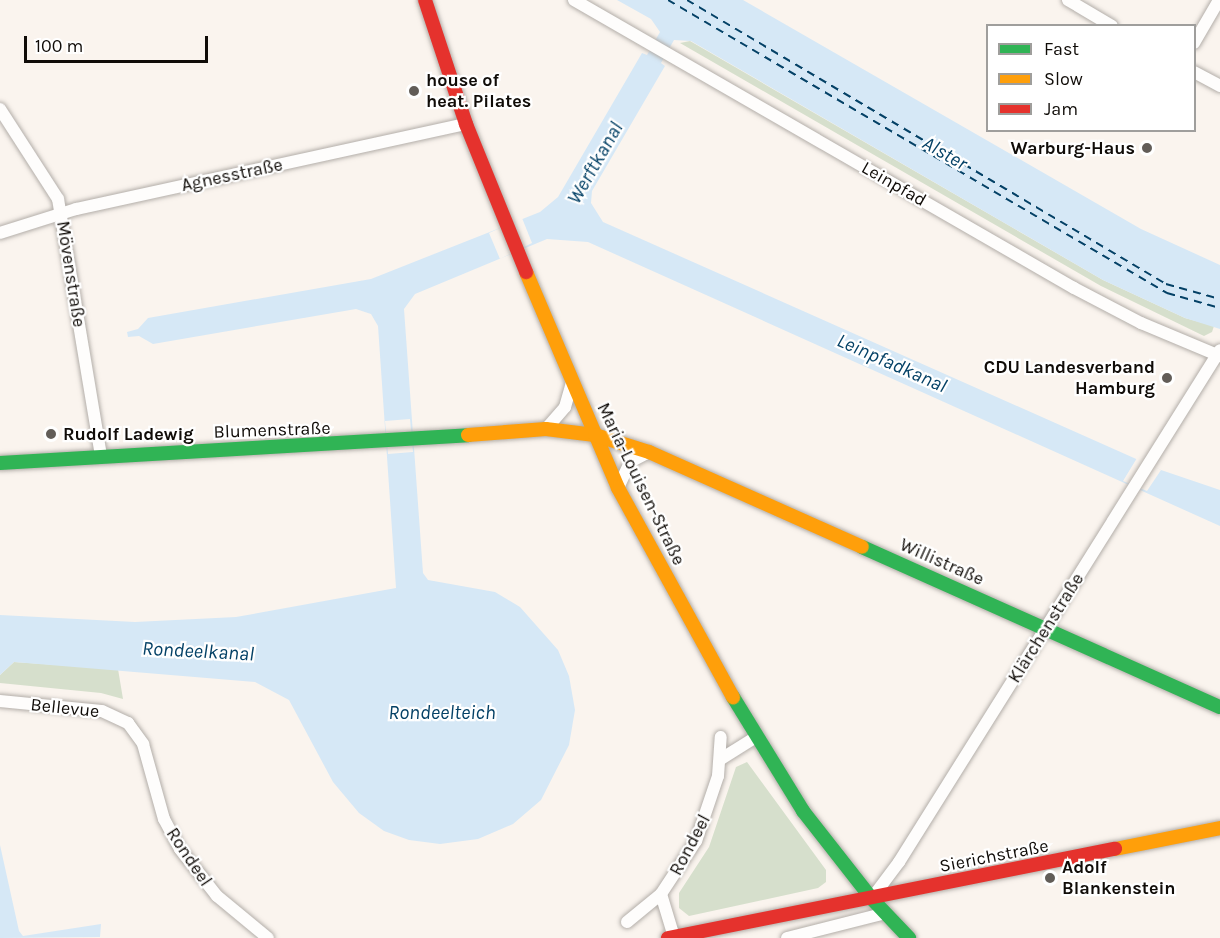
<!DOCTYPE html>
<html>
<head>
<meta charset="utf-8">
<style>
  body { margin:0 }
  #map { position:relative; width:1220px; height:938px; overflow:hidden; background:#faf4ee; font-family:Karla,sans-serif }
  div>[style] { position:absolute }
  .green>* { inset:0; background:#d6dfcc }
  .water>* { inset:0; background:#d6e8f6 }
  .pier>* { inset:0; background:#faf4ee }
  .ferry>* { height:1.5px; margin-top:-0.75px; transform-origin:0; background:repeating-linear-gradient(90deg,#044166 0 8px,transparent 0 14px) }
  .roads { filter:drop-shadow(0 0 2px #b3aea9) drop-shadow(0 0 2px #b3aea9) }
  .street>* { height:12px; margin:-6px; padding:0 6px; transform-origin:6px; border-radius:6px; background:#fefdfc }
  .fast>* { height:14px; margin:-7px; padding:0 7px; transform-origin:7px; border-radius:7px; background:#30b455 }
  .slow>* { height:14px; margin:-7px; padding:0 7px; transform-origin:7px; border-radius:7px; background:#ff9f0a }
  .jam>* { height:14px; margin:-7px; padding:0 7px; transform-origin:7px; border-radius:7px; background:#e5322d }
  .dots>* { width:16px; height:16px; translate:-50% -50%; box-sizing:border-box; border:3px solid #fff; border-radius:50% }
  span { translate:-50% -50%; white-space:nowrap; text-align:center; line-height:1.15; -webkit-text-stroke:4.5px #fff; paint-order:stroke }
  .poi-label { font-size:18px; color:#100c08; font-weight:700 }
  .left { translate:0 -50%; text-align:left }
  .right { translate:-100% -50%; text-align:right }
  .street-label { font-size:18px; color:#100c08 }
  .water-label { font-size:20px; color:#044166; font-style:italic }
  .legend { position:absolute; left:986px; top:24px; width:210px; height:108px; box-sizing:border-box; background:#fff; border:2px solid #9f9e9c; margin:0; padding:8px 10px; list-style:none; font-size:18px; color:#100c08 }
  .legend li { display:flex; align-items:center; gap:12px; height:30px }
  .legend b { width:30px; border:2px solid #9f9e9c }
  .scale { position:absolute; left:24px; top:36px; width:184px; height:27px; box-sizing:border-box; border:3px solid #100c08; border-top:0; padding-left:8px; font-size:18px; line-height:21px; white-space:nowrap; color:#100c08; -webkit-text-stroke:4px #fff; paint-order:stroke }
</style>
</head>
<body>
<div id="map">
  <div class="green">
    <div style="clip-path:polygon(690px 41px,1103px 280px,1185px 318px,1214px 326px,1212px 332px,1204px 336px,1101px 286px,680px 43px)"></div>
    <div style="clip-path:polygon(14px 662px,118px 669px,123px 699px,101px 693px,0 683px,0 675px)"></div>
    <div style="clip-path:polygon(747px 762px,826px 870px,826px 882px,818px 888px,689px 916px,679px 908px,679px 893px,709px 847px,736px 767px)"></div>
  </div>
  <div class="water">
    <div style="clip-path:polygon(617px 0,743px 0,1141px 229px,1220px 265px,1220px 329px,1185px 318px,1103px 280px,691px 41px,674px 40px,661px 63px,665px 66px,592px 191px,591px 203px,603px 222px,1161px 470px,1220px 490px,1220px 526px,588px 242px,547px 239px,415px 294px,404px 309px,423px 573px,428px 580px,495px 592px,520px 607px,558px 650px,569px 676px,575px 710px,569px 745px,541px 800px,513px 824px,478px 839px,440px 844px,409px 840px,384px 831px,359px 813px,333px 782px,289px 700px,255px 682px,14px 662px,0 675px,0 615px,135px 622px,236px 617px,396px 588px,378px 326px,371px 314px,356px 309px,153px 344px,139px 336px,128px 337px,127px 332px,138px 329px,148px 318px,371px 279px,540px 212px,558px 197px,642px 53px,647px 55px,660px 32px,651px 19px)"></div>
    <div style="clip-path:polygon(0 845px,19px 931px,23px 936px,101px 924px,100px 937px,0 938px)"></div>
  </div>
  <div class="pier">
    <div style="clip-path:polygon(522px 218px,532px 243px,500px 259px,489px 233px)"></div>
    <div style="clip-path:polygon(410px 419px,413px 452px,388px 454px,385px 421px)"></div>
    <div style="clip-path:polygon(1137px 458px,1161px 470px,1147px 491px,1123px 481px)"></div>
  </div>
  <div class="ferry">
    <div style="left:668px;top:0;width:579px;rotate:30.42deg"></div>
    <div style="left:1167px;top:293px;width:55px;rotate:15.8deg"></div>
    <div style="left:687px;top:0;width:557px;rotate:30.66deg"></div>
    <div style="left:1166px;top:284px;width:56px;rotate:15.5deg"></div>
  </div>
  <div class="roads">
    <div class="street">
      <div style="left:574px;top:0;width:577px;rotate:29.94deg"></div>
      <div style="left:1074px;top:288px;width:76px;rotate:27.6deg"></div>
      <div style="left:1141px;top:323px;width:86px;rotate:22.7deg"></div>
      <div style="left:1068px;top:0;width:51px;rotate:30.6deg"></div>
      <div style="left:1194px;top:43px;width:50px;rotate:-59.8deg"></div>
      <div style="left:1194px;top:72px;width:30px;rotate:28deg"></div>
      <div style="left:0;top:109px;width:107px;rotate:57.2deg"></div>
      <div style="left:58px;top:199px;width:260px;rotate:80.5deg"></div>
      <div style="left:0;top:233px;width:80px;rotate:-17.5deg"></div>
      <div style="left:76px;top:209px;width:399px;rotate:-12.3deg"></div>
      <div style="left:546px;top:429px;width:29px;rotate:-49deg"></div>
      <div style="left:565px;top:407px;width:26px;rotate:-74deg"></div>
      <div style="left:618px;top:488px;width:29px;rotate:-65deg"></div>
      <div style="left:630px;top:462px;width:21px;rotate:-28deg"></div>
      <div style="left:0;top:701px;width:102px;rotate:5.6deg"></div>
      <div style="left:102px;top:711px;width:29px;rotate:25deg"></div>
      <div style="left:128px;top:723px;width:26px;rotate:54deg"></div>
      <div style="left:143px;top:744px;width:78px;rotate:74.4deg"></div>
      <div style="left:164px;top:819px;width:34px;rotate:62deg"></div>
      <div style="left:180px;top:849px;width:60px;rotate:51.8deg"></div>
      <div style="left:217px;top:896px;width:66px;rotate:39.5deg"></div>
      <div style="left:721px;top:759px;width:41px;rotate:-32.2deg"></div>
      <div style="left:661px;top:894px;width:45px;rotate:73.2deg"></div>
      <div style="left:872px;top:898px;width:45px;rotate:-53.1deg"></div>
      <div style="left:899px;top:862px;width:604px;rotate:-57.91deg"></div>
      <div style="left:627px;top:922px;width:44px;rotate:-39.5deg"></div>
      <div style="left:661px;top:894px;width:64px;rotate:-56.6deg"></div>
      <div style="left:696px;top:841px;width:69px;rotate:-71.3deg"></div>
      <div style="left:718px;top:776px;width:39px;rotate:-86deg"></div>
      <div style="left:787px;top:938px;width:102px;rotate:-14.2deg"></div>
    </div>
    <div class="fast">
      <div style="left:0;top:463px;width:469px;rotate:-3.4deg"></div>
      <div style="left:862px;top:547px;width:392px;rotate:24.1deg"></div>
      <div style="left:733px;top:697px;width:134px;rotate:58.4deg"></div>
      <div style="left:803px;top:811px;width:112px;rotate:51.9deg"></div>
      <div style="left:872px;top:899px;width:54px;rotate:46.5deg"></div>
    </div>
    <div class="slow">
      <div style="left:526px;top:272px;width:235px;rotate:66.9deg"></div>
      <div style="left:618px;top:488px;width:239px;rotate:61.2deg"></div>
      <div style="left:468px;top:435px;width:78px;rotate:-4.4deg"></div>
      <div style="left:546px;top:429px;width:49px;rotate:7deg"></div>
      <div style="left:595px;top:435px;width:57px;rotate:17.5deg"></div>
      <div style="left:649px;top:452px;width:233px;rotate:24deg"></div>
      <div style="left:1115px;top:849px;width:107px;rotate:-11.3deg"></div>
    </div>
    <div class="jam">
      <div style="left:425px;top:0;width:131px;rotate:71.7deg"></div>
      <div style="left:466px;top:124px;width:160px;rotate:67.9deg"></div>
      <div style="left:668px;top:938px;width:456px;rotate:-11.3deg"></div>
    </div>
  </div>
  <div class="dots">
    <div style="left:414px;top:91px;background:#625d58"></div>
    <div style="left:1147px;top:148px;background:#625d58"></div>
    <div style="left:1167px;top:378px;background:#625d58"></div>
    <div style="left:51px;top:434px;background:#625d58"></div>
    <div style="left:1050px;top:878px;background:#625d58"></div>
  </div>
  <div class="poi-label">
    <span class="left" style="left:426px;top:91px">house of<br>heat. Pilates</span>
    <span class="right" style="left:1135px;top:148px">Warburg-Haus</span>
    <span class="right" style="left:1155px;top:378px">CDU Landesverband<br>Hamburg</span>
    <span class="left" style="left:63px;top:434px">Rudolf Ladewig</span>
    <span class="left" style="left:1062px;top:878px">Adolf<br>Blankenstein</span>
  </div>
  <div class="street-label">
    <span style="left:232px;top:175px;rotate:-12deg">Agnesstraße</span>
    <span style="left:894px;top:184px;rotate:30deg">Leinpfad</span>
    <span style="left:71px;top:274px;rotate:81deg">Mövenstraße</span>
    <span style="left:272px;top:430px;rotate:-2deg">Blumenstraße</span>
    <span style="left:641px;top:484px;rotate:64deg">Maria-Louisen-Straße</span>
    <span style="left:942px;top:562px;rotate:24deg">Willistraße</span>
    <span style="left:1046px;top:628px;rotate:-58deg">Klärchenstraße</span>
    <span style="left:65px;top:708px;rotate:6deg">Bellevue</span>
    <span style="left:690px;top:845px;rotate:-62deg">Rondeel</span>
    <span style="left:994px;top:856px;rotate:-11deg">Sierichstraße</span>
    <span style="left:189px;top:857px;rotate:56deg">Rondeel</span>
  </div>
  <div class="water-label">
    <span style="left:945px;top:153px;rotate:30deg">Alster</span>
    <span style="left:595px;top:163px;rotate:-60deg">Werftkanal</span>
    <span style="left:892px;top:363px;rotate:24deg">Leinpfadkanal</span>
    <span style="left:198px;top:651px;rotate:3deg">Rondeelkanal</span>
    <span style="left:442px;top:712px">Rondeelteich</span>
  </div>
  <ul class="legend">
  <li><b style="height:8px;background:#30b455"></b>Fast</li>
  <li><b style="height:8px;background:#ff9f0a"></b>Slow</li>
  <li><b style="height:8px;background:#e5322d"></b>Jam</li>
  </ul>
  <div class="scale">100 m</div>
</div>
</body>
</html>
